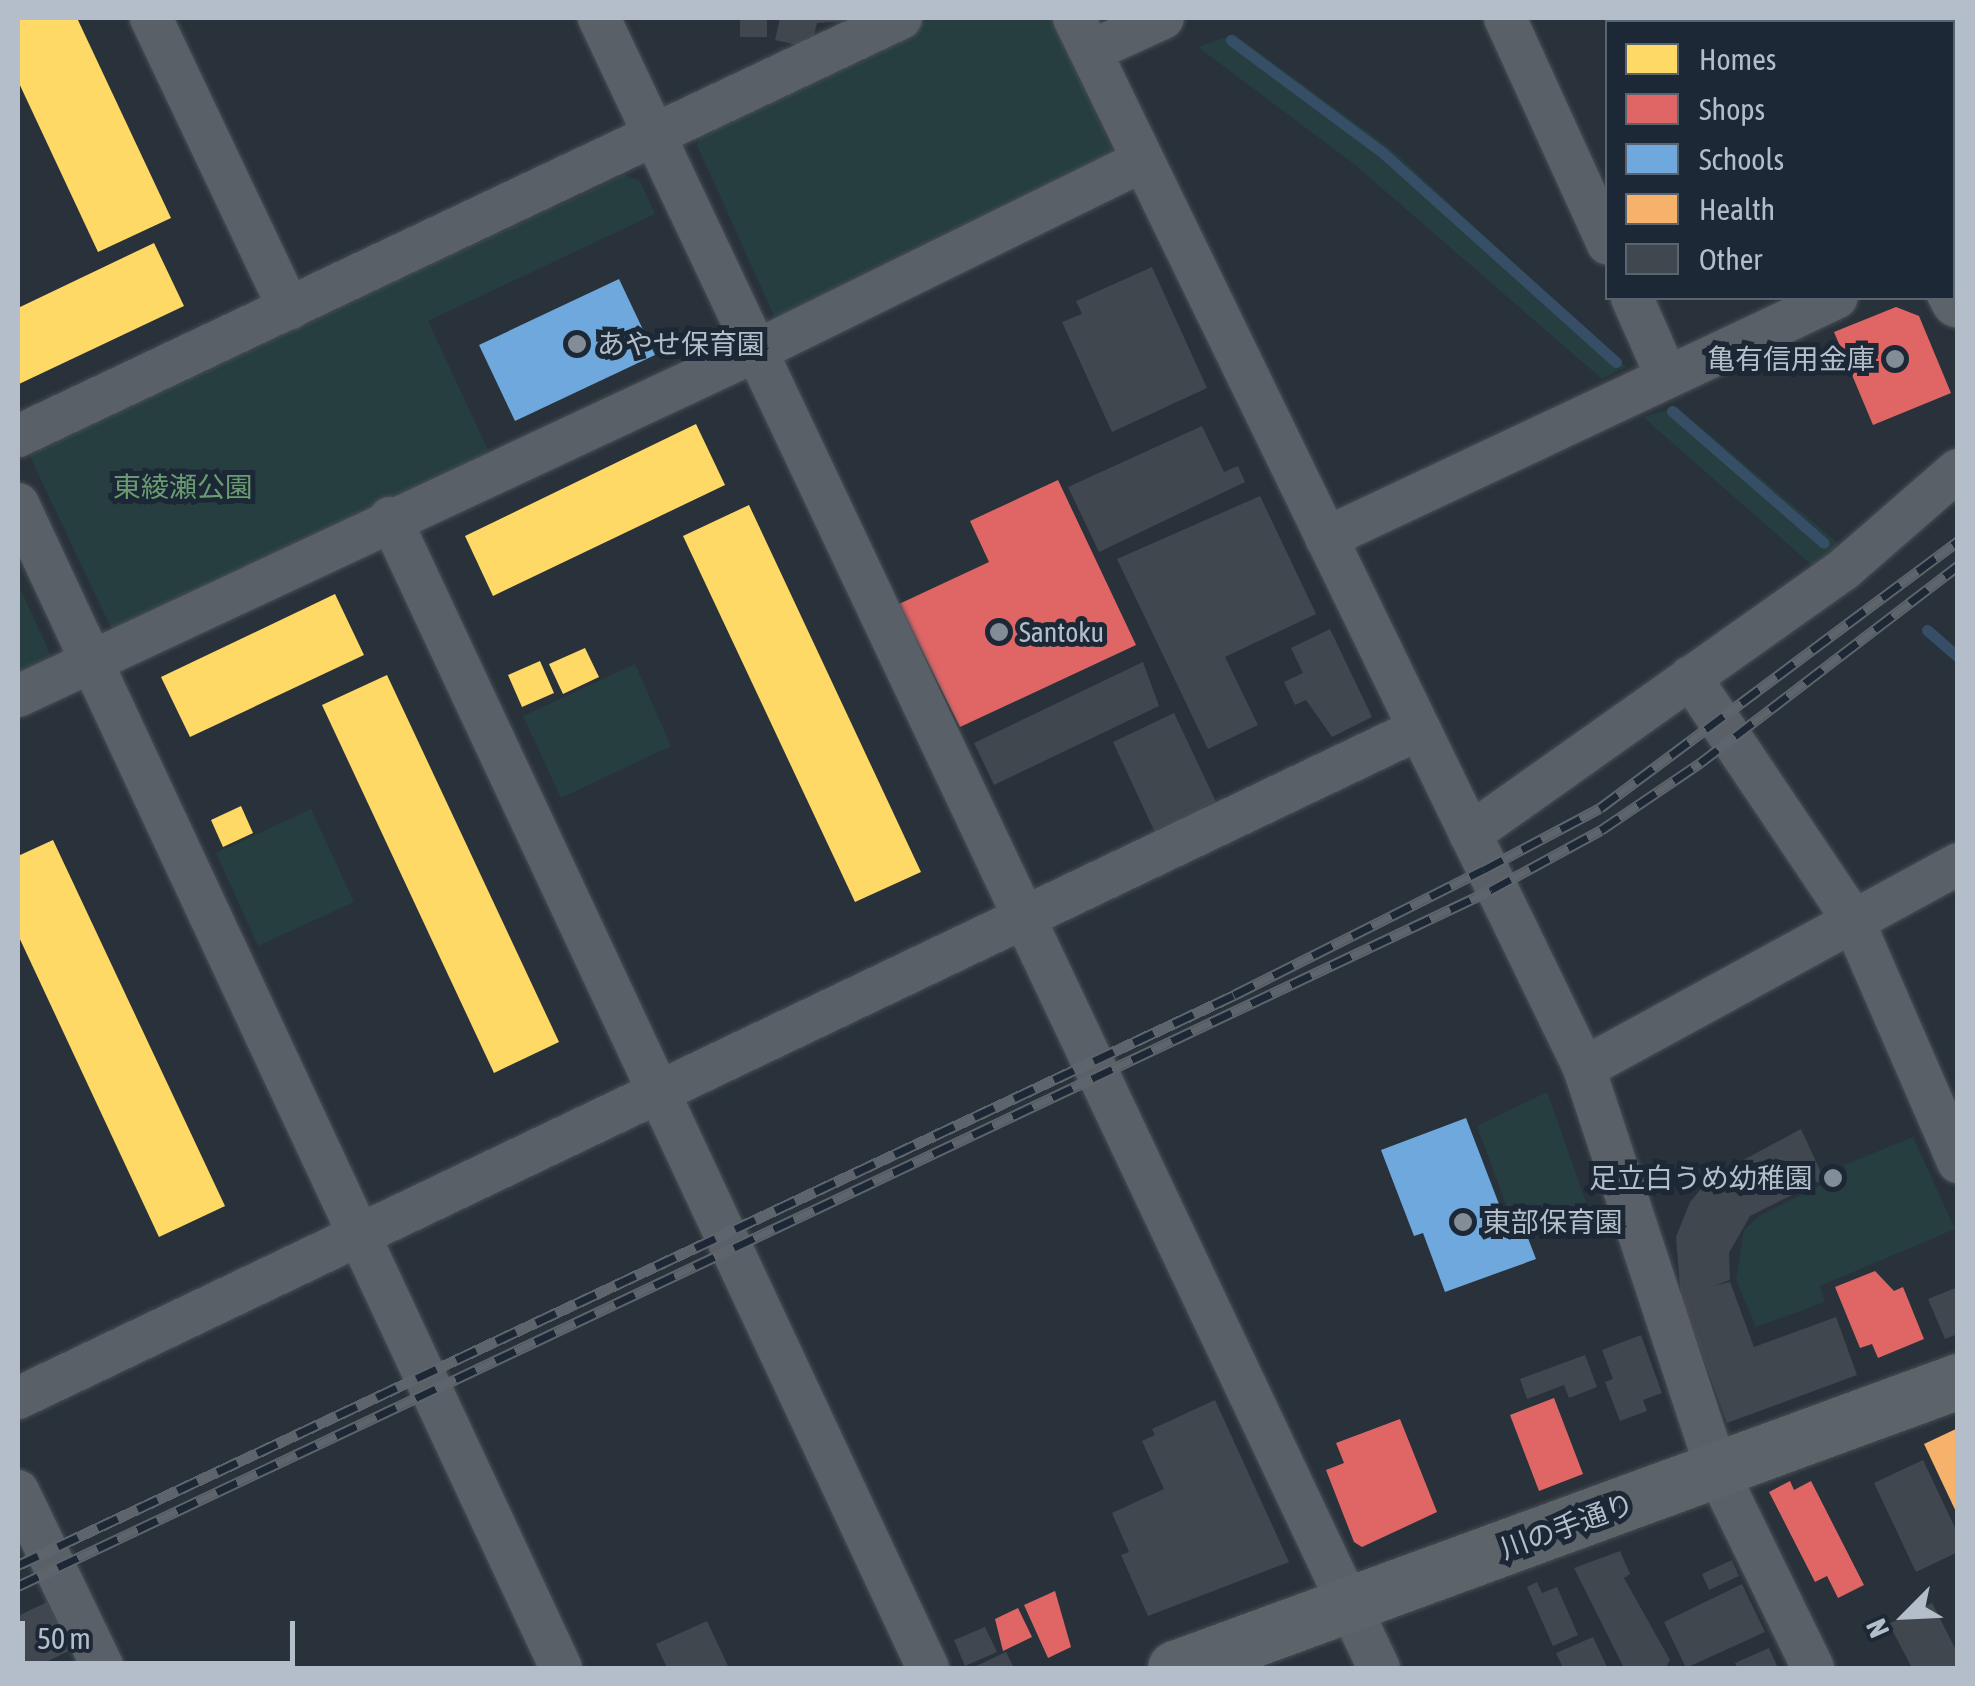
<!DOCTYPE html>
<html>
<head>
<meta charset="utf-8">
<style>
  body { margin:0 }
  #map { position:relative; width:1975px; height:1686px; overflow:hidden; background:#29323a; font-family:"Asap Condensed","Noto Sans JP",sans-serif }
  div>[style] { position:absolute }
  .green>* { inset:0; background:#263e40 }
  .homes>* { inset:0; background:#ffd966 }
  .shops>* { inset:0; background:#e06666 }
  .schools>* { inset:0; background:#6fa8dc }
  .health>* { inset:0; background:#f6b26b }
  .stream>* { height:11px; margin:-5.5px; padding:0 5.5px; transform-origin:5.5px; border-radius:5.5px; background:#364e66 }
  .building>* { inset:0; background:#40474e }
  .roads { filter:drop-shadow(0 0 2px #484e54) drop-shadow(0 0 2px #484e54) }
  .minor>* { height:42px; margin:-21px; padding:0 21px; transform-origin:21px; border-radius:21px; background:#5a6067 }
  .major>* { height:55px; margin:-27.5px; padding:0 27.5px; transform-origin:27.5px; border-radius:27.5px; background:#5c6369 }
  .rail>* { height:11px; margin-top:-5.5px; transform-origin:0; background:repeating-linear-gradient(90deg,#1c2835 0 22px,#5e646b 0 44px); box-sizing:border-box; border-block:2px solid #5e646b }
  .dots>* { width:28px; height:28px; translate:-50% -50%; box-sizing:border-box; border:5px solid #1c2835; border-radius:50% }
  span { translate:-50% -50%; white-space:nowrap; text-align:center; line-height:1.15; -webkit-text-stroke:10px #1c2835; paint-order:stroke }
  .poi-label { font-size:28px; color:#b4beca }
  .left { translate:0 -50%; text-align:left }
  .right { translate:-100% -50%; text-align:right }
  .park-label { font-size:28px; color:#699d71 }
  .street-label { font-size:28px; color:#b4beca }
  .frame { position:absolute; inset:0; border:20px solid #b4beca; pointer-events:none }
  .legend { position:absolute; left:1605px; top:20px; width:350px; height:280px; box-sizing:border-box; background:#1c2835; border:2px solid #596471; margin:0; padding:12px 18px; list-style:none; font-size:30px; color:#b4beca }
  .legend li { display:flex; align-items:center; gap:20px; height:50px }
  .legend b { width:50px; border:2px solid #596471 }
  .north { position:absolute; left:1855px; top:1566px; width:100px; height:100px; -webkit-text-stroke:8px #1c2835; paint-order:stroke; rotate:246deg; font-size:28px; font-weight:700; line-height:40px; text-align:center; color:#b4beca }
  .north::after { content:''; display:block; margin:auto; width:35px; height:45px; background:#b4beca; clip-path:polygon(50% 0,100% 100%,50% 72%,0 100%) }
  .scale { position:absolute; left:20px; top:1621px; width:275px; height:45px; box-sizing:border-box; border:5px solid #b4beca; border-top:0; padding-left:12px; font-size:30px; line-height:35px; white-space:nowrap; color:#b4beca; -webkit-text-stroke:8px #1c2835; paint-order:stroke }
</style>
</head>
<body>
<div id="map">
  <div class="green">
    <div style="clip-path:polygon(931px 18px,1052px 18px,1112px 150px,1109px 163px,786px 318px,774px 316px,697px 145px,703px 132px)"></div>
    <div style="clip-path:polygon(1234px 34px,1392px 150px,1626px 367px,1602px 379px,1354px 164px,1198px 47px)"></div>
    <div style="clip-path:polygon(625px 175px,640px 181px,655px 214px,428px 321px,489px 452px,112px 630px,27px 450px)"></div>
    <div style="clip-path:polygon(1677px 407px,1840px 545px,1814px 567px,1643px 417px)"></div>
    <div style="clip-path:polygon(18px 584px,54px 662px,18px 679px)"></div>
    <div style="clip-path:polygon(635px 664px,671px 746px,561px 798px,523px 716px)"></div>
    <div style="clip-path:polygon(311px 809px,354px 902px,258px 946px,216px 853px)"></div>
    <div style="clip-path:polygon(1547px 1092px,1590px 1213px,1534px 1234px,1522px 1203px,1507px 1207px,1477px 1126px)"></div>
    <div style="clip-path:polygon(1913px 1137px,1955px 1229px,1820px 1286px,1825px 1302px,1756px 1327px,1736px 1280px,1744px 1230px,1759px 1216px,1847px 1172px,1844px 1165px)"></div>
  </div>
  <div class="homes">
    <div style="clip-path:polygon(18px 18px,77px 18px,171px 218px,98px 252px,18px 81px)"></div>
    <div style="clip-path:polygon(154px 243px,184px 306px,19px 384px,18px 308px)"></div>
    <div style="clip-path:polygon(696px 424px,725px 485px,493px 596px,465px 536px)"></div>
    <div style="clip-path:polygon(749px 505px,921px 872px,855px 902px,683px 536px)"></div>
    <div style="clip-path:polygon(335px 594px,364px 655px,190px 737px,161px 677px)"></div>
    <div style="clip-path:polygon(585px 648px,599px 677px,563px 694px,549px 664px)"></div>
    <div style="clip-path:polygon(540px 661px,554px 693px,522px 707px,508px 675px)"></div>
    <div style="clip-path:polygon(387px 675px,559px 1042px,494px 1073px,322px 705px)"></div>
    <div style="clip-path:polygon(241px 806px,253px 833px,223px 847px,211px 820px)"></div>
    <div style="clip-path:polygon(53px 840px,225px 1206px,159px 1237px,18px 935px,18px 856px)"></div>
  </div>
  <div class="shops">
    <div style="clip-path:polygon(1896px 307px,1919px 316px,1951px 393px,1873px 425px,1834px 332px)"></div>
    <div style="clip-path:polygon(1058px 480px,1136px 645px,960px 727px,899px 604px,989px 562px,970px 521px)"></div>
    <div style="clip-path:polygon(1875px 1271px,1894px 1291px,1903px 1287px,1924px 1339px,1878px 1358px,1872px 1344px,1860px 1348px,1835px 1287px)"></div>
    <div style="clip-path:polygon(1554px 1398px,1583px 1474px,1539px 1491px,1510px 1415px)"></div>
    <div style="clip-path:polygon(1400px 1419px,1437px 1512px,1362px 1547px,1354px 1542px,1326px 1470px,1344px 1463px,1336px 1443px)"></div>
    <div style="clip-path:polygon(1790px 1481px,1794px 1490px,1811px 1481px,1864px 1585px,1838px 1598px,1827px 1576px,1815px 1582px,1769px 1492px)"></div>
    <div style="clip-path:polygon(1055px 1591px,1071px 1647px,1048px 1658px,1024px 1605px)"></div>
    <div style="clip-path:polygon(1018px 1608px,1032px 1637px,1003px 1651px,995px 1619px)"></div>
  </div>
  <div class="schools">
    <div style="clip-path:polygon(619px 279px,655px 355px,515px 421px,479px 345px)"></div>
    <div style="clip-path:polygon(1466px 1118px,1502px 1212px,1516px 1207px,1536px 1259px,1445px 1292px,1423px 1233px,1414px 1236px,1381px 1150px)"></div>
  </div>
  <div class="health">
    <div style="clip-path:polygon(1958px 1428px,1958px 1516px,1924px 1444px)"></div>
  </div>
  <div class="stream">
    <div style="left:1231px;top:40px;width:189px;rotate:36.6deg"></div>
    <div style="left:1383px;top:153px;width:313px;rotate:41.9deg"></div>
    <div style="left:1672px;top:411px;width:201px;rotate:41deg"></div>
    <div style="left:1927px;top:630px;width:41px;rotate:41.1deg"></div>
  </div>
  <div class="building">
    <div style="clip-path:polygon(740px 18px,767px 18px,767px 37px,740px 37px)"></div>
    <div style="clip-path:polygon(780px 18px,863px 18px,863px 20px,817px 23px,811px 48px,775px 40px)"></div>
    <div style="clip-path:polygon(1152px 267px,1207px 388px,1112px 432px,1062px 322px,1082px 314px,1076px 301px)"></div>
    <div style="clip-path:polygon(1202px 426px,1224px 472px,1238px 466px,1245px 482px,1099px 552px,1068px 487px)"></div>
    <div style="clip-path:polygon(1260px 496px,1316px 614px,1225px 657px,1258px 725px,1208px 749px,1117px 559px)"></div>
    <div style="clip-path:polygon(1330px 629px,1372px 717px,1332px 737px,1306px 700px,1295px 705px,1284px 682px,1303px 673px,1291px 648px)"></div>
    <div style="clip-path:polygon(1143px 662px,1159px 706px,994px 785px,974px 743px)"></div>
    <div style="clip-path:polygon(1174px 713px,1219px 808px,1157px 837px,1113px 742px)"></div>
    <div style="clip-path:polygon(1801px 1129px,1824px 1179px,1750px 1216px,1729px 1253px,1730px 1280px,1714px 1286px,1730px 1282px,1754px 1347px,1836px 1317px,1857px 1375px,1727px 1423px,1681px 1298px,1676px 1237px,1690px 1202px,1710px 1178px)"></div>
    <div style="clip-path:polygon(1958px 1287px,1958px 1334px,1945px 1339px,1928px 1299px)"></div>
    <div style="clip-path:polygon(1641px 1335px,1662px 1393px,1643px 1400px,1647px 1411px,1620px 1421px,1605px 1382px,1613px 1379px,1602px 1350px)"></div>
    <div style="clip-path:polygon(1585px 1355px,1597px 1387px,1569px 1398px,1564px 1385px,1527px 1399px,1520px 1379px)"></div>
    <div style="clip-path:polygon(1215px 1400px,1289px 1562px,1148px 1616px,1121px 1555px,1129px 1552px,1112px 1513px,1164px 1489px,1142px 1441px,1155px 1435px,1152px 1429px)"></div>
    <div style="clip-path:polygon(1923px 1460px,1958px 1534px,1958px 1552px,1916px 1572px,1874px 1483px)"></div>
    <div style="clip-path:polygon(1620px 1551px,1630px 1574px,1624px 1578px,1670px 1660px,1666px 1668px,1624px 1668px,1574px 1568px)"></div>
    <div style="clip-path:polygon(1732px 1560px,1739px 1576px,1709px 1590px,1702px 1574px)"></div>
    <div style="clip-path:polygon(1537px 1582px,1542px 1593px,1557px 1587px,1578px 1635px,1553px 1646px,1527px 1587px)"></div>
    <div style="clip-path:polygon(1742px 1584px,1765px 1632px,1686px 1668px,1664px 1622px)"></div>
    <div style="clip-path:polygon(47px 1602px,71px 1650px,33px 1668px,18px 1668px,18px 1616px)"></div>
    <div style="clip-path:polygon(1932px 1603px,1958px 1654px,1958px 1668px,1912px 1668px,1889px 1624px)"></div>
    <div style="clip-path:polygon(707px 1621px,729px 1668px,667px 1668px,656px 1644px)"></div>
    <div style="clip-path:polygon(985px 1627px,997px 1652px,965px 1666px,954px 1640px)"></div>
    <div style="clip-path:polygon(1593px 1637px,1607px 1667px,1563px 1668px,1556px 1653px)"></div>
    <div style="clip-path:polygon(1769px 1648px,1778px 1668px,1737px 1668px,1735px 1663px)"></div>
    <div style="clip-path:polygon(1006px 1652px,1014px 1668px,972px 1668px)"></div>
  </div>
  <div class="roads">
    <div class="minor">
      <div style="left:151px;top:18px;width:322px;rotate:64.6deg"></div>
      <div style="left:599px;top:18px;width:1825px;rotate:64.7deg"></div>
      <div style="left:1074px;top:18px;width:1167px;rotate:64.09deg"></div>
      <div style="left:1584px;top:1068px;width:424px;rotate:71.7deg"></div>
      <div style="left:1717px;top:1471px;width:219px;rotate:64deg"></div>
      <div style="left:1505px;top:18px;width:248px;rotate:65.5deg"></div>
      <div style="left:1091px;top:51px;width:79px;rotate:-24.6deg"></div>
      <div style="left:1632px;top:298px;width:84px;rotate:66.2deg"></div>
      <div style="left:18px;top:436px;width:977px;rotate:-25.33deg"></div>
      <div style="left:18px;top:504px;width:1284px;rotate:64.99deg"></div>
      <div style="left:390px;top:518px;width:1270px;rotate:64.93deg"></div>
      <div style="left:1326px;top:538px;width:564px;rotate:-25.2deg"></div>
      <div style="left:1690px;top:677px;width:293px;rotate:56.1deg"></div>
      <div style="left:1853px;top:920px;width:264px;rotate:66.5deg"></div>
      <div style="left:18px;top:696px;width:815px;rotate:-25.06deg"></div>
      <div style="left:756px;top:351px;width:430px;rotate:-26.2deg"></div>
      <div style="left:1470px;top:834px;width:458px;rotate:-35.3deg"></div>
      <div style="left:1844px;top:569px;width:151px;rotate:-41deg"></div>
      <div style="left:1584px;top:1068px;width:426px;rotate:-28.6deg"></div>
      <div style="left:18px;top:1398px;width:1553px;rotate:-25.53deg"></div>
      <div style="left:18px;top:1491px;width:196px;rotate:64.3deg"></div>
    </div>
    <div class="major">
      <div style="left:1840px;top:18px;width:4px;rotate:63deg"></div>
      <div style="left:1952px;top:288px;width:13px;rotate:63deg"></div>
      <div style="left:1175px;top:1668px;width:834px;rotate:-20.13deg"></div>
    </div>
  </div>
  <div class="rail">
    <div style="left:18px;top:1565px;width:1343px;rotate:-25.11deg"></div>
    <div style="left:1234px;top:995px;width:279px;rotate:-26.7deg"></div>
    <div style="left:1483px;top:870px;width:132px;rotate:-27.9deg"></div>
    <div style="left:1600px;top:808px;width:447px;rotate:-36.7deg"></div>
    <div style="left:18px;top:1586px;width:1629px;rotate:-25.29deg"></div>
    <div style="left:1491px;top:890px;width:125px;rotate:-28.6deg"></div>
    <div style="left:1601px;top:830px;width:120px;rotate:-34.1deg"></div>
    <div style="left:1700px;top:763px;width:325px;rotate:-37.4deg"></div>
  </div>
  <div class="dots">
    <div style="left:577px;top:344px;background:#838d98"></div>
    <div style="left:1895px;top:359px;background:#838d98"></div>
    <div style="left:999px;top:632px;background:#838d98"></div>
    <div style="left:1833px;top:1178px;background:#838d98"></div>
    <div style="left:1463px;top:1222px;background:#838d98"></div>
  </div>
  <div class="poi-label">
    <span class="left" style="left:597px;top:344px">あやせ保育園</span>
    <span class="right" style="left:1875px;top:359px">亀有信用金庫</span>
    <span class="left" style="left:1019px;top:632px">Santoku</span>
    <span class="right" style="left:1813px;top:1178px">足立白うめ幼稚園</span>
    <span class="left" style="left:1483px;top:1222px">東部保育園</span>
  </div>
  <div class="park-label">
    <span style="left:183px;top:487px">東綾瀬公園</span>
  </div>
  <div class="street-label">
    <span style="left:1567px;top:1526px;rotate:-20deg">川の手通り</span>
  </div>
  <div class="frame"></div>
  <ul class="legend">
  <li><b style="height:28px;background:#ffd966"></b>Homes</li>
  <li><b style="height:28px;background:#e06666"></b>Shops</li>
  <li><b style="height:28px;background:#6fa8dc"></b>Schools</li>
  <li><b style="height:28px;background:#f6b26b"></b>Health</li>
  <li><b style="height:28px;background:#40474e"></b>Other</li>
  </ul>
  <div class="north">N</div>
  <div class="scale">50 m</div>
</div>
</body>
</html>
